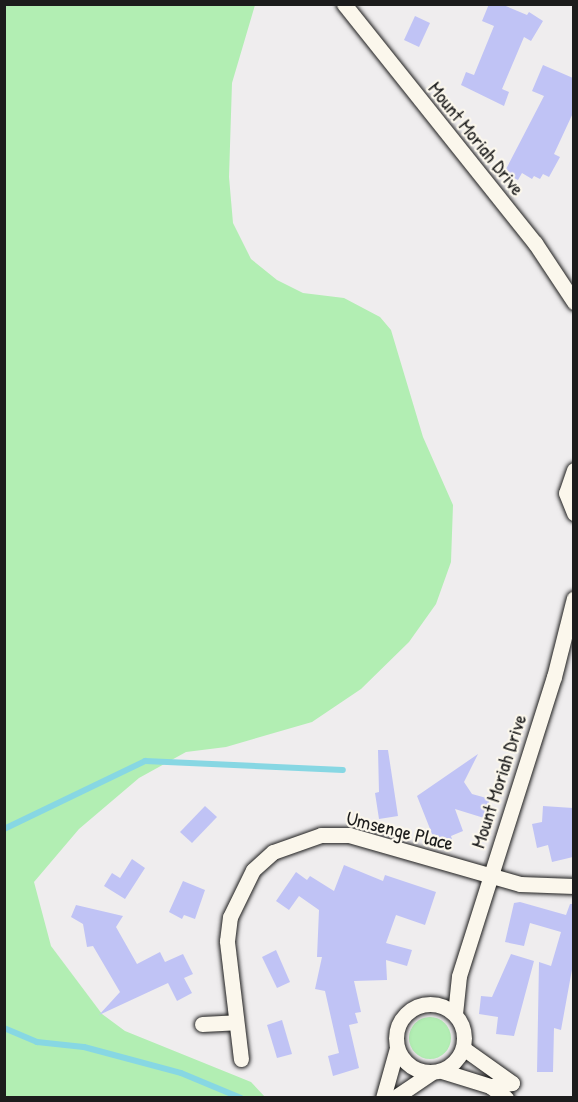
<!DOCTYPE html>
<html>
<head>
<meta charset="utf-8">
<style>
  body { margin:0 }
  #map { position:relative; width:578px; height:1102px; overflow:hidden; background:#efedee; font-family:"Patrick Hand",sans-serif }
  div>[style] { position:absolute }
  .green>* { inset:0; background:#b2eeb3 }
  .round { border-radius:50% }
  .stream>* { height:6px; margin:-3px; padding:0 3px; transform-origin:3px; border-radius:3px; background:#87d7e3 }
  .building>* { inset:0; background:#c0c3f5 }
  .roads { filter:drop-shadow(0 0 2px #1c1c1c) drop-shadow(0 0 2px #1c1c1c) }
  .street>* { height:15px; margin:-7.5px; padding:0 7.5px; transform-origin:7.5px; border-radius:7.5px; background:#fbf7ec }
  .street>.ring { margin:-7.5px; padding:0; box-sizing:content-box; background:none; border:15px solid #fbf7ec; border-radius:50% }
  span { translate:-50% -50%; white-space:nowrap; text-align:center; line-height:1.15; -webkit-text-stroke:4.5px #fbf7ec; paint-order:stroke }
  .street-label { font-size:20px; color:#1c1c1c }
  .frame { position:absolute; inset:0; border:6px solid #1c1c1c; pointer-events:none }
</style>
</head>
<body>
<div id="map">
  <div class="green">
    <div style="clip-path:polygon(5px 5px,255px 5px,232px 83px,229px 177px,233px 223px,251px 259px,277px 280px,303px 293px,344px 298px,380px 317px,391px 330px,423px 437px,453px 505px,451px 562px,436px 604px,409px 642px,361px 689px,312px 722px,226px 747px,186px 752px,139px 778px,79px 829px,34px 882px,51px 946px,102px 1014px,125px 1031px,251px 1082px,265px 1097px,5px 1098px)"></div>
    <div class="round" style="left:409px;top:1017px;width:42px;height:42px"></div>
  </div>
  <div class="stream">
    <div style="left:4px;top:829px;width:157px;rotate:-25.7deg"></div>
    <div style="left:145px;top:761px;width:198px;rotate:2.6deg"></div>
    <div style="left:4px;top:1028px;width:36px;rotate:23deg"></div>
    <div style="left:37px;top:1042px;width:47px;rotate:6.1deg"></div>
    <div style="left:84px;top:1047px;width:100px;rotate:15deg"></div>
    <div style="left:181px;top:1073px;width:65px;rotate:22.6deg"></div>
  </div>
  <div class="building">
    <div style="clip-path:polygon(489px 4px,501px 4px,527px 15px,529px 12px,543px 21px,531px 41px,524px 37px,502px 89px,509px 92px,504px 106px,461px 85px,466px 72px,474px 75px,494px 26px,482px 21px)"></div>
    <div style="clip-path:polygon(415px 16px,430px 23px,419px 47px,404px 40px)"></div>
    <div style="clip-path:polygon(543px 65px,573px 78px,573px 113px,554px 154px,560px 157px,549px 177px,543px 174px,540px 179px,534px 176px,532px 179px,522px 173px,518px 180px,504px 173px,544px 96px,532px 91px)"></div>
    <div style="clip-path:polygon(378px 750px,388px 750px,398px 816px,379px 819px,375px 793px,379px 792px)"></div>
    <div style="clip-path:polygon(478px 754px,464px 782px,472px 794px,490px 799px,484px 818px,455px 809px,463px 831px,451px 836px,453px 843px,438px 849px,417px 796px)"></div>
    <div style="clip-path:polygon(205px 806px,217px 817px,192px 843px,180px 832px)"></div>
    <div style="clip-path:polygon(543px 806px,573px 808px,573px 857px,552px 862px,548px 845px,537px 848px,532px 824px,542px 822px)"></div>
    <div style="clip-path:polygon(132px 859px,145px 868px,125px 899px,104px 886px,112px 873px,120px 878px)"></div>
    <div style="clip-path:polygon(344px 865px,383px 881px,385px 875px,436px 892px,425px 925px,396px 915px,386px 943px,412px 950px,407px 966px,386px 960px,387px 980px,354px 981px,361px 1012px,355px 1013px,358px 1023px,349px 1025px,359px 1068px,333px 1076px,328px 1056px,339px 1053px,325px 991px,315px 989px,322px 957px,317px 957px,319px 910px,299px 896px,289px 910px,276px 901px,296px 872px,307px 880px,310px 876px,334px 891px)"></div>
    <div style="clip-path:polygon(183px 881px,205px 890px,195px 919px,184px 915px,182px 919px,169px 912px)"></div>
    <div style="clip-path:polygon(520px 902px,566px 915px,570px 904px,573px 904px,573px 964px,561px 1030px,554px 1028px,553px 1072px,537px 1072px,539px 962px,551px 966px,561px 932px,530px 923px,524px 946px,505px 942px,514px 903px)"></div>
    <div style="clip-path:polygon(76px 905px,123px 916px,116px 927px,137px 964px,160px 952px,165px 962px,183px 954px,193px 974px,184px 978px,192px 993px,177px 1001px,168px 983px,99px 1015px,120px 992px,93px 946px,87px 947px,83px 924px,71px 917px)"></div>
    <div style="clip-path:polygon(276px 950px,290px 982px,277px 988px,262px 957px)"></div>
    <div style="clip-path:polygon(511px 954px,534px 961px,514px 1036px,496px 1034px,498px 1017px,479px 1014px,481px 996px,492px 997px)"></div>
    <div style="clip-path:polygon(282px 1020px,292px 1054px,277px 1058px,267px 1025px)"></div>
  </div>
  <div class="roads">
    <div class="street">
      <div style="left:344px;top:4px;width:306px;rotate:51.4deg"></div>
      <div style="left:535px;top:243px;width:71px;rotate:56.5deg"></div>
      <div style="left:574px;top:470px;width:24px;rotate:109deg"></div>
      <div style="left:566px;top:493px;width:22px;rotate:68deg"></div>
      <div class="ring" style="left:396px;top:1004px;width:53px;height:53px"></div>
      <div style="left:455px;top:1014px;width:38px;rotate:-84deg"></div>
      <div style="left:459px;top:976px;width:314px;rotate:-72.4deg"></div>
      <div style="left:554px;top:677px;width:81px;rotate:-75.8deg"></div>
      <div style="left:202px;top:1024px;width:34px;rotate:-3deg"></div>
      <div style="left:463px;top:1048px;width:60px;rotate:35.5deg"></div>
      <div style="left:512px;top:1083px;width:22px;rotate:172deg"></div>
      <div style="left:241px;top:1059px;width:119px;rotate:-96.8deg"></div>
      <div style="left:227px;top:941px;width:24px;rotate:-83deg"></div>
      <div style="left:230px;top:917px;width:52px;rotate:-63.9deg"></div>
      <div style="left:253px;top:870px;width:27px;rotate:-42deg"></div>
      <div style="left:273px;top:852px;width:51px;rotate:-19.5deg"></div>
      <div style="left:321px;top:835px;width:28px"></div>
      <div style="left:349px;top:835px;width:178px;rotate:16deg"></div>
      <div style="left:520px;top:884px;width:54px;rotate:2.1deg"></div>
      <div style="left:442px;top:1071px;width:50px;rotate:17.4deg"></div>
      <div style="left:490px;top:1086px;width:20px;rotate:37deg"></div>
      <div style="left:383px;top:1098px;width:52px;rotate:-74.4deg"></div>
      <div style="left:394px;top:1098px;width:45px;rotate:-34deg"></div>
    </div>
  </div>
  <div class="street-label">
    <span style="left:477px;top:138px;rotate:51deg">Mount Moriah Drive</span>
    <span style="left:498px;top:781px;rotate:-72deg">Mount Moriah Drive</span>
    <span style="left:400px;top:830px;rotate:14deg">Umsenge Place</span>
  </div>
  <div class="frame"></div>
</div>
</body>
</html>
